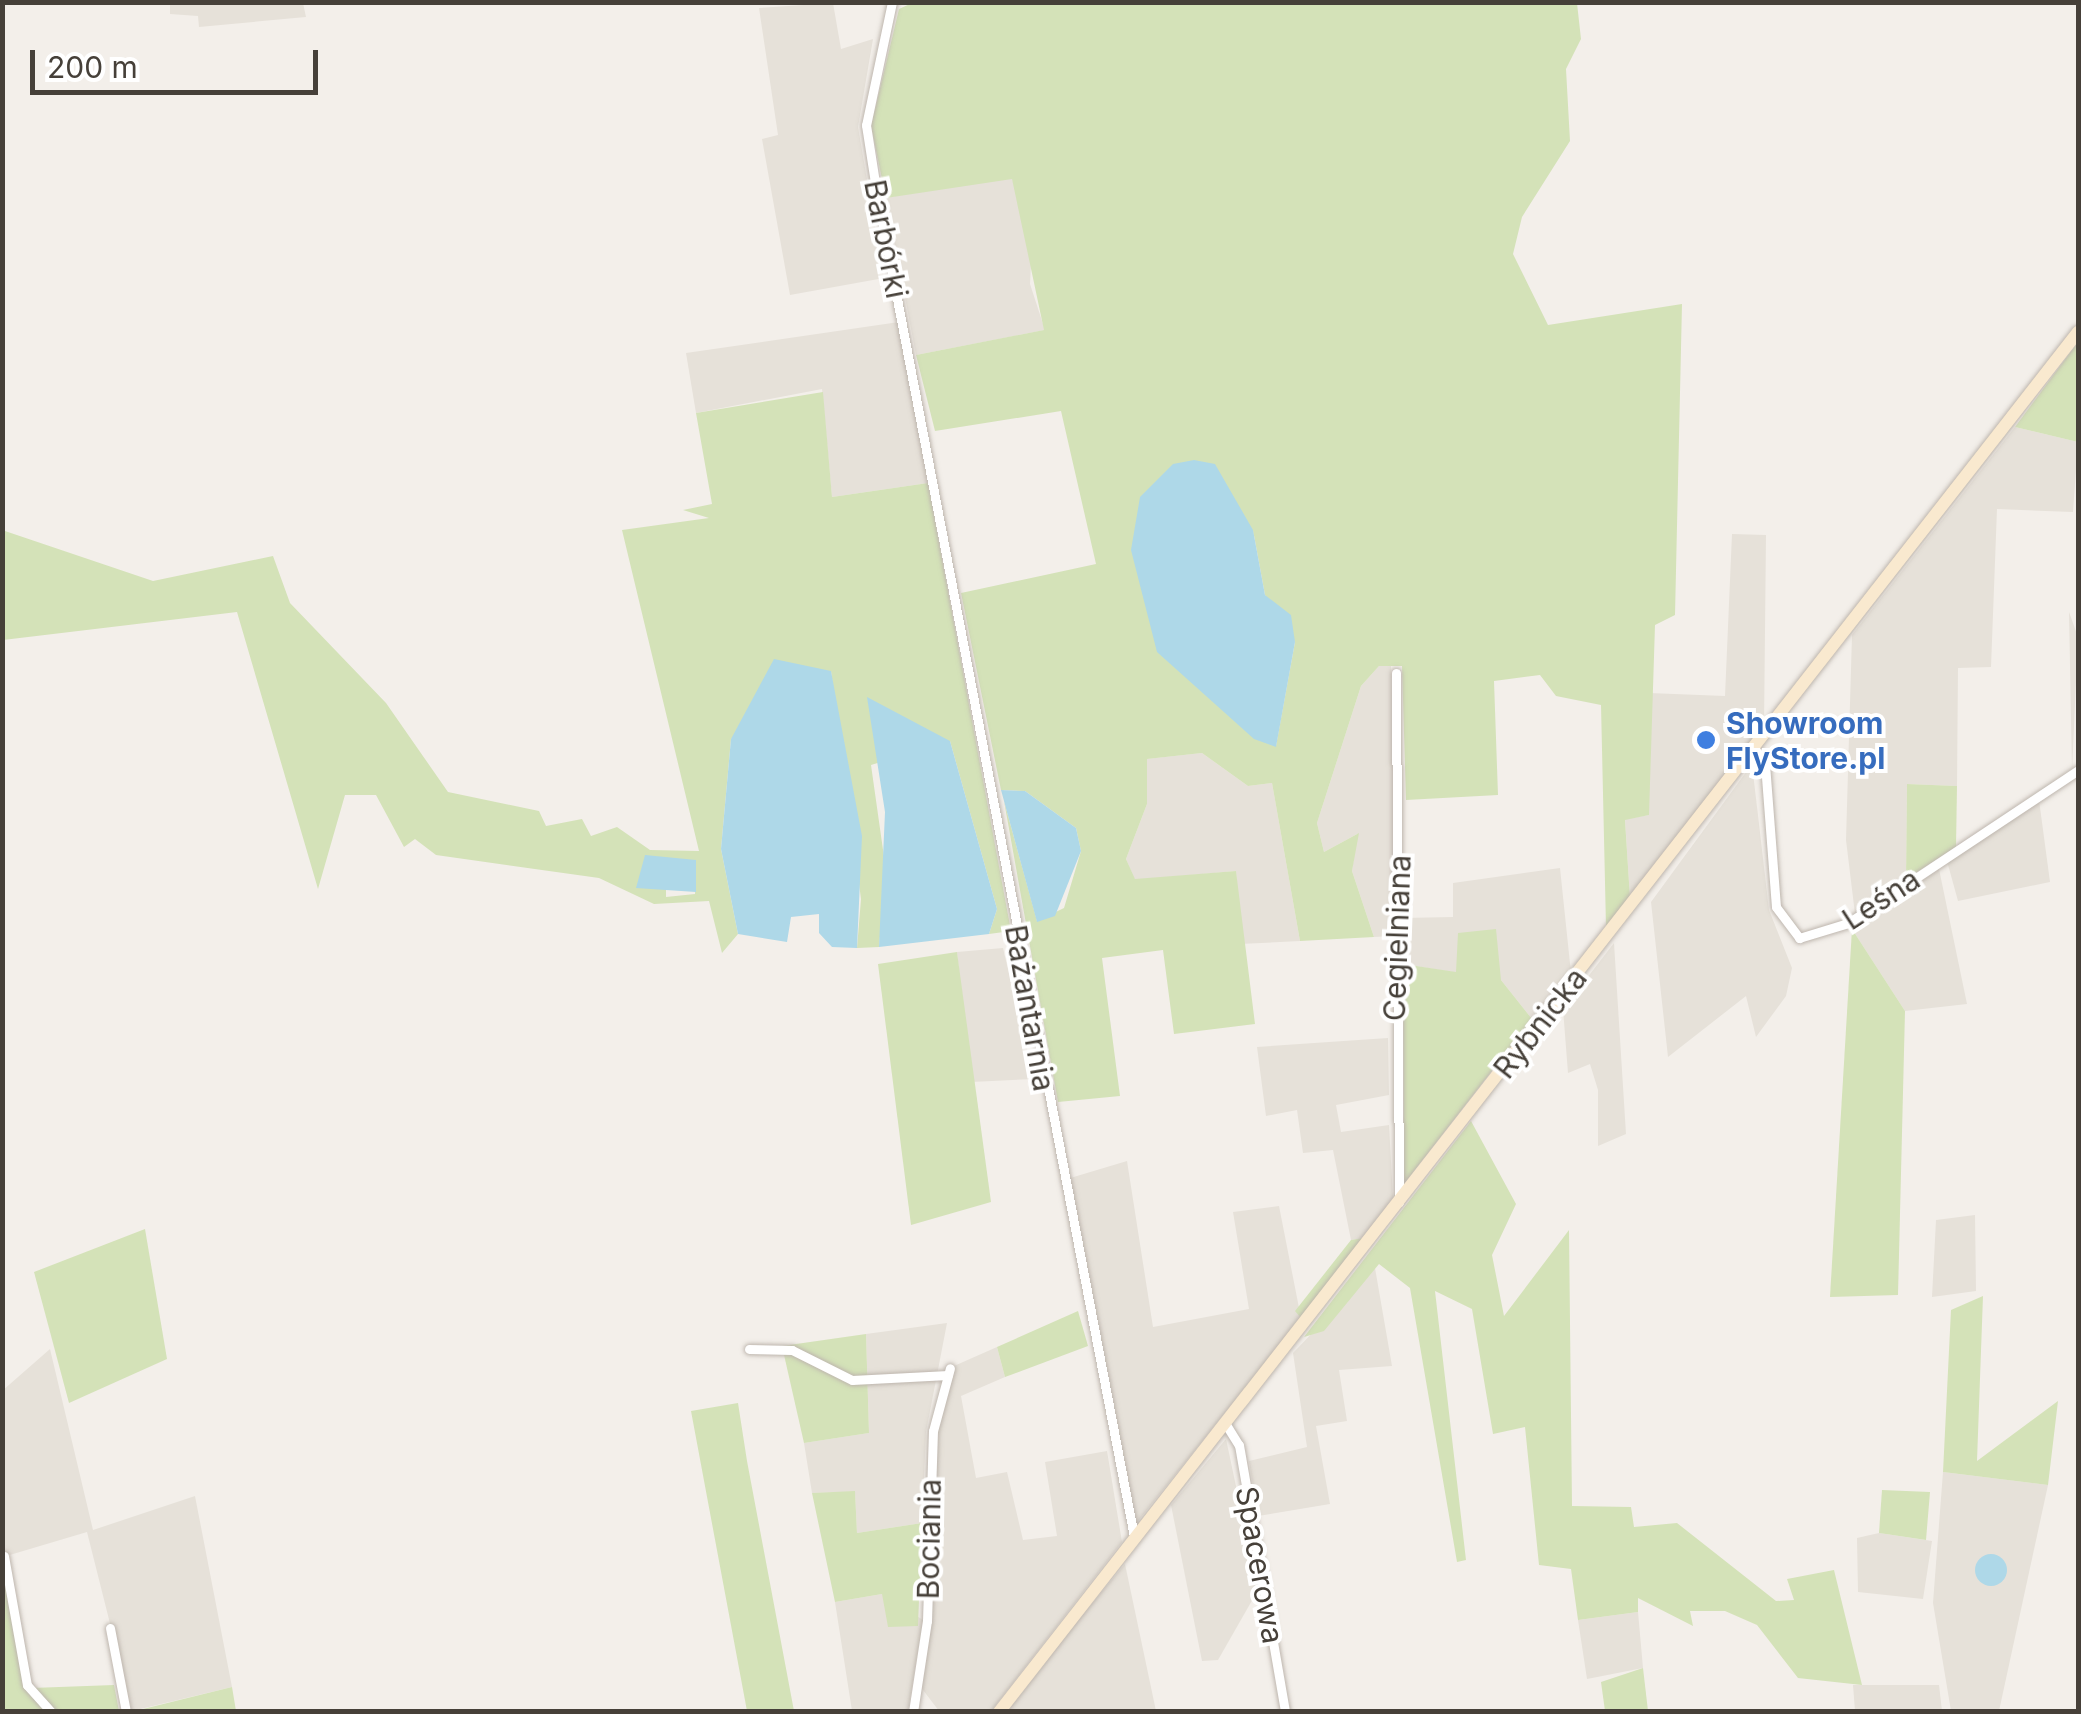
<!DOCTYPE html>
<html>
<head>
<meta charset="utf-8">
<style>
  body { margin:0 }
  #map { position:relative; width:2081px; height:1714px; overflow:hidden; background:#f3efea; font-family:Inter,sans-serif }
  div>[style] { position:absolute }
  .residential>* { inset:0; background:#e6e1d9 }
  .green>* { inset:0; background:#d4e2b8 }
  .water>* { inset:0; background:#aed8e8 }
  .round { border-radius:50% }
  .roads { filter:drop-shadow(0 0 2px #beb6ae) drop-shadow(0 0 2px #beb6ae) }
  .street>* { height:9px; margin:-4.5px; padding:0 4.5px; transform-origin:4.5px; border-radius:4.5px; background:#fff }
  .secondary>* { height:12px; margin:-6px; padding:0 6px; transform-origin:6px; border-radius:6px; background:#f9e9cf }
  .dots>* { width:28px; height:28px; translate:-50% -50%; box-sizing:border-box; border:5px solid #fff; border-radius:50% }
  span { translate:-50% -50%; white-space:nowrap; text-align:center; line-height:1.15; -webkit-text-stroke:8px #fff; paint-order:stroke }
  .street-label { font-size:30px; color:#464039 }
  .shop-label { font-size:30px; color:#366cbe; font-weight:700 }
  .left { translate:0 -50%; text-align:left }
  .frame { position:absolute; inset:0; border:5px solid #464039; pointer-events:none }
  .scale { position:absolute; left:30px; top:50px; width:288px; height:45px; box-sizing:border-box; border:5px solid #464039; border-top:0; padding-left:12px; font-size:30px; line-height:35px; white-space:nowrap; color:#464039; -webkit-text-stroke:8px #fff; paint-order:stroke }
</style>
</head>
<body>
<div id="map">
  <div class="residential">
    <div style="clip-path:polygon(170px 3px,303px 3px,306px 17px,199px 27px,198px 16px,170px 14px)"></div>
    <div style="clip-path:polygon(833px 3px,841px 49px,873px 39px,858px 127px,884px 278px,790px 295px,762px 139px,778px 135px,759px 8px)"></div>
    <div style="clip-path:polygon(998px 174px,1012px 178px,1032px 243px,1030px 284px,1045px 330px,916px 355px,886px 198px)"></div>
    <div style="clip-path:polygon(899px 322px,928px 483px,832px 497px,822px 389px,696px 413px,686px 353px)"></div>
    <div style="clip-path:polygon(2015px 427px,2078px 442px,2073px 512px,1997px 509px,1991px 667px,1958px 668px,1957px 786px,1907px 784px,1906px 879px,1855px 914px,1846px 840px,1852px 635px)"></div>
    <div style="clip-path:polygon(1732px 534px,1766px 535px,1764px 727px,1630px 898px,1625px 819px,1649px 815px,1649px 693px,1725px 696px)"></div>
    <div style="clip-path:polygon(2069px 612px,2078px 637px,2072px 771px)"></div>
    <div style="clip-path:polygon(1379px 666px,1391px 666px,1396px 817px,1393px 936px,1374px 937px,1352px 871px,1357px 834px,1324px 852px,1317px 823px,1361px 686px)"></div>
    <div style="clip-path:polygon(1202px 753px,1248px 786px,1272px 783px,1300px 941px,1240px 944px,1236px 871px,1135px 880px,1126px 859px,1147px 804px,1146px 759px)"></div>
    <div style="clip-path:polygon(1752px 764px,1769px 910px,1792px 968px,1786px 996px,1756px 1037px,1746px 996px,1668px 1057px,1651px 902px)"></div>
    <div style="clip-path:polygon(2039px 800px,2050px 882px,1958px 901px,1947px 861px)"></div>
    <div style="clip-path:polygon(1560px 868px,1571px 973px,1532px 1019px,1501px 980px,1403px 964px,1403px 918px,1453px 917px,1453px 883px)"></div>
    <div style="clip-path:polygon(1939px 869px,1967px 1004px,1905px 1011px,1852px 929px)"></div>
    <div style="clip-path:polygon(1614px 943px,1626px 1134px,1598px 1146px,1598px 1090px,1590px 1064px,1568px 1073px,1563px 1009px)"></div>
    <div style="clip-path:polygon(1003px 948px,1034px 1079px,971px 1082px,957px 952px)"></div>
    <div style="clip-path:polygon(1388px 1038px,1389px 1095px,1336px 1105px,1341px 1132px,1389px 1125px,1393px 1198px,1363px 1238px,1351px 1240px,1333px 1150px,1303px 1153px,1297px 1110px,1266px 1116px,1257px 1047px)"></div>
    <div style="clip-path:polygon(1127px 1161px,1153px 1327px,1249px 1309px,1233px 1212px,1279px 1206px,1301px 1318px,1134px 1526px,1067px 1179px)"></div>
    <div style="clip-path:polygon(1975px 1215px,1976px 1291px,1932px 1297px,1936px 1220px)"></div>
    <div style="clip-path:polygon(1375px 1268px,1392px 1366px,1339px 1370px,1347px 1421px,1316px 1426px,1330px 1504px,1258px 1516px,1249px 1461px,1307px 1447px,1293px 1353px)"></div>
    <div style="clip-path:polygon(947px 1323px,926px 1432px,922px 1523px,857px 1533px,855px 1492px,812px 1493px,804px 1443px,869px 1433px,866px 1334px)"></div>
    <div style="clip-path:polygon(997px 1347px,1005px 1377px,961px 1396px,976px 1478px,1007px 1472px,1023px 1540px,1057px 1536px,1045px 1462px,1107px 1451px,1122px 1542px,991px 1711px,939px 1711px,920px 1686px,936px 1430px,954px 1366px)"></div>
    <div style="clip-path:polygon(50px 1349px,93px 1530px,195px 1496px,232px 1687px,132px 1711px,87px 1532px,3px 1557px,2px 1391px)"></div>
    <div style="clip-path:polygon(1226px 1439px,1258px 1590px,1218px 1660px,1202px 1661px,1171px 1505px)"></div>
    <div style="clip-path:polygon(1943px 1472px,2048px 1485px,1999px 1711px,1951px 1711px,1933px 1603px)"></div>
    <div style="clip-path:polygon(1879px 1533px,1932px 1541px,1923px 1599px,1858px 1592px,1857px 1538px)"></div>
    <div style="clip-path:polygon(1125px 1564px,1156px 1711px,1007px 1712px,1079px 1619px)"></div>
    <div style="clip-path:polygon(882px 1594px,923px 1620px,908px 1711px,852px 1711px,835px 1602px)"></div>
    <div style="clip-path:polygon(1638px 1612px,1643px 1668px,1587px 1679px,1578px 1620px)"></div>
    <div style="clip-path:polygon(1853px 1685px,1939px 1685px,1942px 1711px,1855px 1711px)"></div>
  </div>
  <div class="green">
    <div style="clip-path:polygon(evenodd,912px 3px,1577px 3px,1581px 39px,1566px 69px,1570px 141px,1522px 217px,1513px 254px,1548px 325px,1682px 304px,1675px 615px,1655px 625px,1649px 815px,1625px 820px,1630px 898px,1606px 927px,1601px 705px,1556px 696px,1540px 675px,1494px 681px,1498px 795px,1406px 800px,1402px 666px,1379px 666px,1361px 686px,1317px 823px,1324px 852px,1359px 833px,1352px 871px,1374px 937px,1300px 941px,1272px 783px,1248px 786px,1202px 753px,1147px 759px,1147px 804px,1126px 859px,1135px 879px,1236px 871px,1255px 1024px,1174px 1034px,1163px 950px,1102px 958px,1120px 1096px,1058px 1102px,1004px 801px,1037px 921px,1064px 908px,1081px 851px,1076px 828px,1025px 791px,1001px 790px,961px 593px,1096px 564px,1061px 411px,935px 431px,916px 355px,1044px 330px,1012px 179px,886px 198px,871px 126px,899px 9px,912px 3px,1253px 530px,1265px 595px,1295px 642px,1276px 746px,1253px 530px)"></div>
    <div style="clip-path:polygon(2078px 342px,2078px 442px,2015px 427px)"></div>
    <div style="clip-path:polygon(evenodd,823px 392px,832px 497px,928px 483px,1011px 931px,989px 934px,997px 909px,950px 741px,871px 765px,886px 871px,879px 947px,857px 948px,861px 899px,831px 671px,731px 739px,721px 849px,738px 934px,722px 953px,709px 901px,654px 904px,599px 878px,436px 855px,415px 839px,404px 847px,376px 795px,345px 795px,318px 889px,237px 612px,3px 640px,2px 530px,153px 581px,273px 556px,290px 603px,386px 703px,448px 792px,539px 811px,546px 826px,582px 819px,591px 836px,617px 827px,650px 850px,699px 851px,622px 530px,709px 518px,683px 510px,712px 504px,696px 413px,823px 392px,666px 860px,696px 860px,695px 894px,666px 897px,666px 860px)"></div>
    <div style="clip-path:polygon(1907px 784px,1957px 786px,1956px 847px,1906px 879px)"></div>
    <div style="clip-path:polygon(1496px 929px,1501px 980px,1532px 1019px,1404px 1184px,1403px 964px,1456px 972px,1458px 933px)"></div>
    <div style="clip-path:polygon(1852px 929px,1905px 1011px,1898px 1295px,1830px 1297px)"></div>
    <div style="clip-path:polygon(957px 952px,991px 1202px,911px 1225px,878px 964px)"></div>
    <div style="clip-path:polygon(1471px 1121px,1516px 1204px,1492px 1255px,1504px 1316px,1569px 1230px,1572px 1506px,1631px 1507px,1634px 1527px,1677px 1523px,1776px 1601px,1794px 1600px,1787px 1579px,1834px 1570px,1862px 1685px,1798px 1678px,1757px 1625px,1725px 1611px,1690px 1611px,1693px 1626px,1638px 1598px,1638px 1612px,1578px 1620px,1571px 1569px,1539px 1565px,1525px 1427px,1493px 1434px,1472px 1309px,1435px 1291px,1466px 1560px,1457px 1562px,1410px 1288px,1379px 1264px,1324px 1331px,1304px 1337px)"></div>
    <div style="clip-path:polygon(145px 1229px,167px 1359px,69px 1403px,34px 1272px)"></div>
    <div style="clip-path:polygon(1363px 1238px,1301px 1318px,1295px 1311px,1351px 1240px)"></div>
    <div style="clip-path:polygon(1983px 1296px,1977px 1461px,2058px 1401px,2048px 1485px,1943px 1472px,1951px 1310px)"></div>
    <div style="clip-path:polygon(1078px 1311px,1088px 1346px,1005px 1377px,997px 1347px)"></div>
    <div style="clip-path:polygon(866px 1334px,869px 1433px,804px 1443px,782px 1346px)"></div>
    <div style="clip-path:polygon(738px 1403px,747px 1461px,794px 1711px,747px 1711px,691px 1411px)"></div>
    <div style="clip-path:polygon(1882px 1490px,1930px 1492px,1926px 1540px,1879px 1533px)"></div>
    <div style="clip-path:polygon(855px 1491px,857px 1533px,922px 1523px,918px 1626px,888px 1627px,882px 1594px,835px 1602px,812px 1493px)"></div>
    <div style="clip-path:polygon(2px 1557px,32px 1688px,114px 1685px,119px 1711px,3px 1711px)"></div>
    <div style="clip-path:polygon(1643px 1668px,1648px 1711px,1605px 1711px,1601px 1682px)"></div>
    <div style="clip-path:polygon(232px 1687px,236px 1711px,135px 1711px)"></div>
  </div>
  <div class="water">
    <div style="clip-path:polygon(1194px 460px,1215px 464px,1253px 530px,1265px 595px,1291px 615px,1295px 642px,1276px 747px,1254px 739px,1157px 652px,1131px 550px,1140px 497px,1173px 464px)"></div>
    <div style="clip-path:polygon(774px 659px,831px 671px,862px 836px,857px 948px,832px 947px,819px 933px,819px 914px,791px 917px,787px 942px,738px 934px,721px 849px,731px 739px)"></div>
    <div style="clip-path:polygon(867px 697px,950px 741px,997px 909px,989px 934px,879px 947px,885px 812px)"></div>
    <div style="clip-path:polygon(1001px 790px,1025px 791px,1076px 828px,1081px 851px,1055px 916px,1037px 922px)"></div>
    <div style="clip-path:polygon(645px 855px,696px 860px,696px 892px,636px 888px)"></div>
    <div class="round" style="left:1975px;top:1554px;width:32px;height:32px"></div>
  </div>
  <div class="roads">
    <div class="street">
      <div style="left:892px;top:2px;width:126px;rotate:101.9deg"></div>
      <div style="left:866px;top:125px;width:65px;rotate:81.1deg"></div>
      <div style="left:876px;top:189px;width:1372px;rotate:79.16deg"></div>
      <div style="left:1396px;top:673px;width:529px;rotate:89.68deg"></div>
      <div style="left:1754px;top:748px;width:19px;rotate:55deg"></div>
      <div style="left:1765px;top:764px;width:143px;rotate:85.6deg"></div>
      <div style="left:1776px;top:907px;width:39px;rotate:53deg"></div>
      <div style="left:1799px;top:938px;width:51px;rotate:-17deg"></div>
      <div style="left:1848px;top:923px;width:276px;rotate:-33.6deg"></div>
      <div style="left:749px;top:1349px;width:43px;rotate:1.3deg"></div>
      <div style="left:792px;top:1350px;width:67px;rotate:26.6deg"></div>
      <div style="left:852px;top:1380px;width:96px;rotate:-3deg"></div>
      <div style="left:1225px;top:1423px;width:26px;rotate:58deg"></div>
      <div style="left:1239px;top:1445px;width:271px;rotate:80.2deg"></div>
      <div style="left:4px;top:1556px;width:131px;rotate:79.9deg"></div>
      <div style="left:27px;top:1685px;width:36px;rotate:48deg"></div>
      <div style="left:110px;top:1628px;width:86px;rotate:79.2deg"></div>
      <div style="left:913px;top:1712px;width:92px;rotate:-81.3deg"></div>
      <div style="left:927px;top:1621px;width:190px;rotate:-88.2deg"></div>
      <div style="left:933px;top:1431px;width:65px;rotate:-74.9deg"></div>
    </div>
    <div class="secondary">
      <div style="left:999px;top:1712px;width:1752px;rotate:-51.98deg"></div>
    </div>
  </div>
  <div class="dots">
    <div style="left:1706px;top:740px;background:#3f7fe0"></div>
  </div>
  <div class="street-label">
    <span style="left:886px;top:239px;rotate:79deg">Barbórki</span>
    <span style="left:1881px;top:899px;rotate:-33deg">Leśna</span>
    <span style="left:1397px;top:938px;rotate:-88deg">Cegielniana</span>
    <span style="left:1030px;top:1008px;rotate:80deg">Bażantarnia</span>
    <span style="left:1540px;top:1023px;rotate:-52deg">Rybnicka</span>
    <span style="left:929px;top:1539px;rotate:-89deg">Bociania</span>
    <span style="left:1260px;top:1565px;rotate:80deg">Spacerowa</span>
  </div>
  <div class="shop-label">
    <span class="left" style="left:1726px;top:740px">Showroom<br>FlyStore.pl</span>
  </div>
  <div class="frame"></div>
  <div class="scale">200 m</div>
</div>
</body>
</html>
